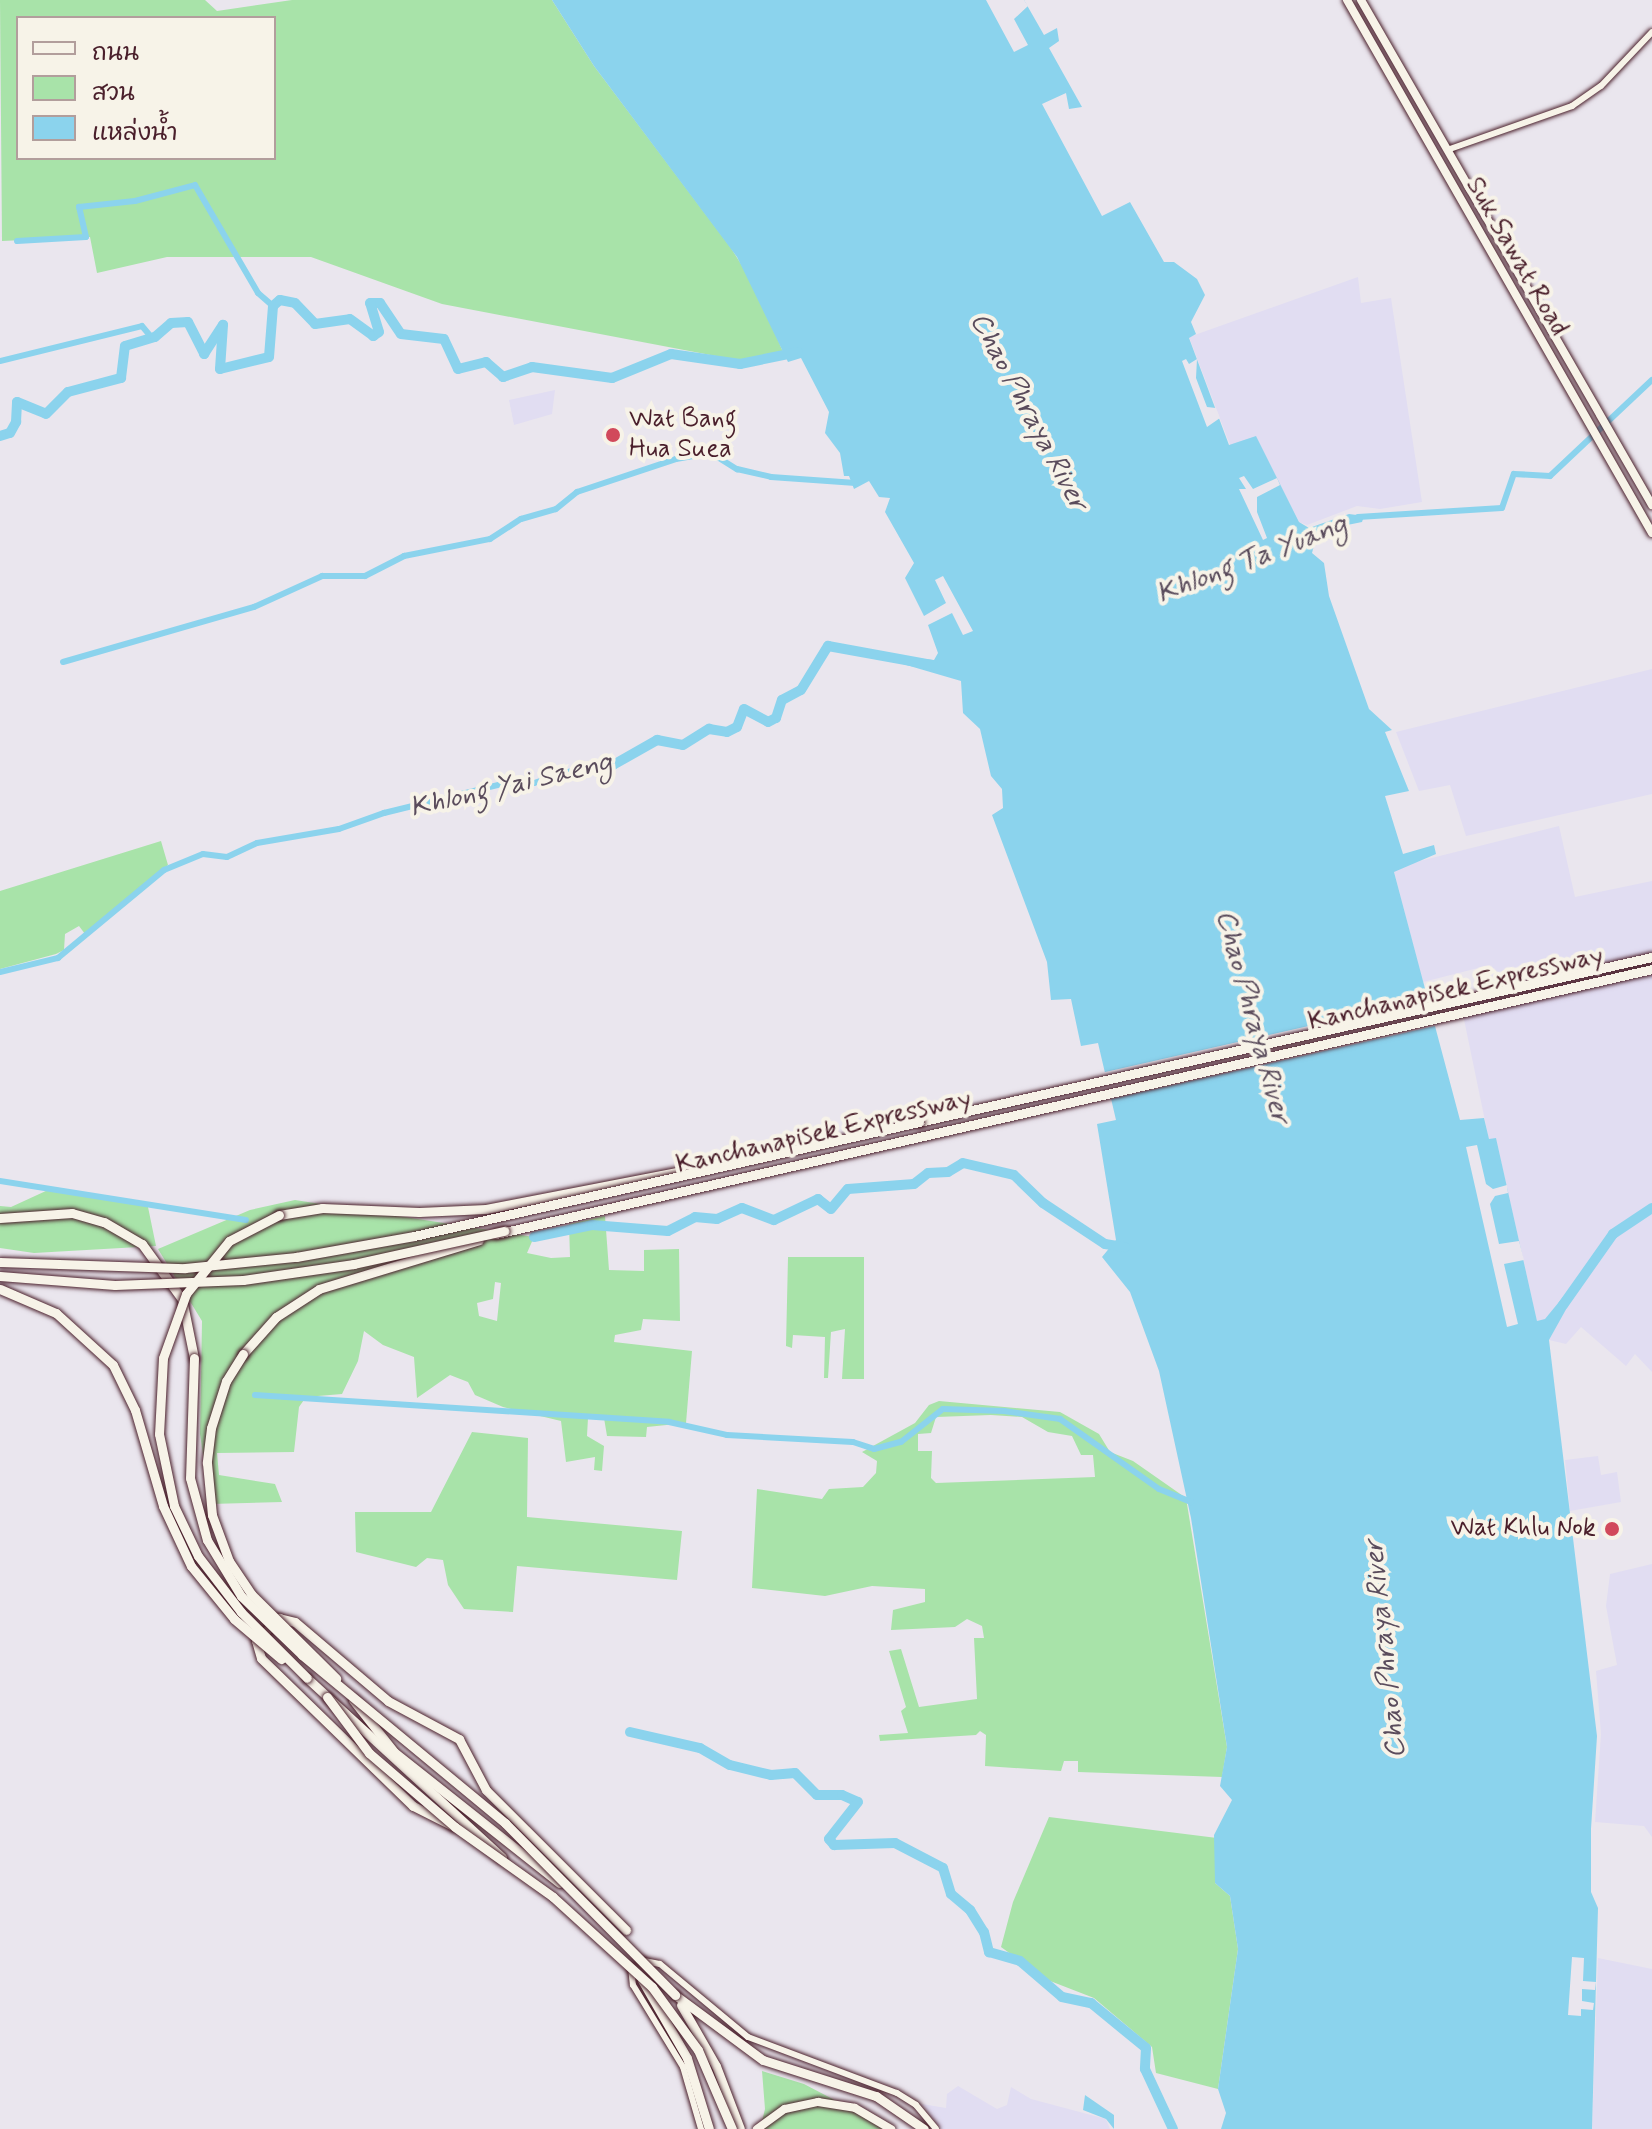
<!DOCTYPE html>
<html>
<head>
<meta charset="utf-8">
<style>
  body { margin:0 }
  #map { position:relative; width:1652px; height:2129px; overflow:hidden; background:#eae6ee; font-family:Mynerve,"Playpen Sans Thai",sans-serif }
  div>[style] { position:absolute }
  .built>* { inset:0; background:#e1ddf2 }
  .green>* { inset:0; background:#a8e3a9 }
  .water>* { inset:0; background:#8bd3ed }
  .pier>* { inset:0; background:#eae6ee }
  .canal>* { height:6px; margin:-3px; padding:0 3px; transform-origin:3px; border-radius:3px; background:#8bd3ed }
  .river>* { height:10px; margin:-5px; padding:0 5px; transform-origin:5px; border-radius:5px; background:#8bd3ed }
  .roads { filter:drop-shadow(0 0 2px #4a1f2b) drop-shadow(0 0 2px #4a1f2b) }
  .tertiary>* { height:6px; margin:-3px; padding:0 3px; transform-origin:3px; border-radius:3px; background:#f7f3e8 }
  .primary>* { height:8px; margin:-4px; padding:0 4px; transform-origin:4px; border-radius:4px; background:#f7f3e8 }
  .motorway>* { height:9px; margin:-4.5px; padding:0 4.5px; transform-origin:4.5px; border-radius:4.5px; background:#f7f3e8 }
  .bridges { filter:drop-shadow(0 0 2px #4a1f2b) drop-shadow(0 0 2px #4a1f2b) }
  .motorway-bridge>* { height:9px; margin:-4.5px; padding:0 4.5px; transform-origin:4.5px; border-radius:4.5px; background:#f7f3e8 }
  .dots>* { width:22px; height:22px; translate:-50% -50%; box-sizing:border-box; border:4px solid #f7f3e8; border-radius:50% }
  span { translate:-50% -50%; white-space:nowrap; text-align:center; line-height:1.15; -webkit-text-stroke:8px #f7f3e8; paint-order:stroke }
  .street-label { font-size:26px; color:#4a1f2b }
  .poi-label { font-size:26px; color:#4a1f2b }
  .left { translate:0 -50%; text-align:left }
  .right { translate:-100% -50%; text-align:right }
  .water-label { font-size:28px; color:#5a4c5c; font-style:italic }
  .legend { position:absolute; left:16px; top:16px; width:260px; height:144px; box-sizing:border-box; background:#f7f3e8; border:2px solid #b29e9c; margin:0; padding:10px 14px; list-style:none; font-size:24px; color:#4a1f2b }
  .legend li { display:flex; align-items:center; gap:16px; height:40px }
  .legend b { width:40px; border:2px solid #b29e9c }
</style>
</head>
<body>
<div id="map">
  <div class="built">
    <div style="clip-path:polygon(1358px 277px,1361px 303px,1391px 298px,1422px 502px,1380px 509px,1357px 506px,1307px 525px,1299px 522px,1256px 437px,1230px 445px,1189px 337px)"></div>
    <div style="clip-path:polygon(555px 390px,552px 414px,514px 425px,509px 400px)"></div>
    <div style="clip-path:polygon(1652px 669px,1652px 794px,1466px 836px,1450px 785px,1419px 791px,1396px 732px)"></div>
    <div style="clip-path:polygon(1559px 826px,1575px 897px,1652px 881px,1652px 1372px,1635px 1354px,1626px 1366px,1581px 1327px,1566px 1344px,1549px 1340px,1573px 1295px,1563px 1297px,1545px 1320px,1537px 1321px,1496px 1139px,1489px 1140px,1461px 1005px,1496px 994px,1490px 965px,1423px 982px,1394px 872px,1396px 867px)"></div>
    <div style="clip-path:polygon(1598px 1456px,1601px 1475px,1617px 1472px,1621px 1502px,1570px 1511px,1565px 1460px)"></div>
    <div style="clip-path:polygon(1652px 1564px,1652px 1837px,1644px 1826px,1595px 1822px,1601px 1734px,1596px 1671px,1617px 1665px,1606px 1606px,1610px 1574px)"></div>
    <div style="clip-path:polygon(1598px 1958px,1652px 1969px,1652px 2129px,1592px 2129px)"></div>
    <div style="clip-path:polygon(958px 2086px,997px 2109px,1007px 2105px,1011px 2087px,1031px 2099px,1106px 2119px,1110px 2129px,941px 2129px,922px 2104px,946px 2108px,947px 2094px)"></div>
  </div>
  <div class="green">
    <div style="clip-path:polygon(evenodd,0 0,205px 0,217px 11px,292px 0,552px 0,594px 66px,731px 248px,757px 290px,783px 352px,742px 361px,442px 304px,311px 257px,167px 257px,97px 273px,90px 237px,2px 241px,0 0,18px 18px,274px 18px,274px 158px,18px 158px,18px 18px)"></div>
    <div style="clip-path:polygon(161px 841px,168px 865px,85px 934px,79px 926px,65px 934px,64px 950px,56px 954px,0 969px,0 891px)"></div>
    <div style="clip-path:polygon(48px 1190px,110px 1196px,148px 1207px,156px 1246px,34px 1253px,0 1248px,0 1206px,11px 1207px)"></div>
    <div style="clip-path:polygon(evenodd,295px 1200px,534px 1237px,527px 1253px,551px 1258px,570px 1257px,569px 1224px,605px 1216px,609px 1270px,644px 1271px,644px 1250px,679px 1249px,680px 1321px,643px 1319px,641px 1330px,615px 1335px,614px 1342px,692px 1351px,686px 1423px,647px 1427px,646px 1437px,607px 1436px,604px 1418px,588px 1418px,587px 1436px,604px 1446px,602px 1471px,594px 1470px,595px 1457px,566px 1462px,561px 1421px,503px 1407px,475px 1395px,468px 1382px,450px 1375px,417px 1398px,414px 1357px,383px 1345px,364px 1331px,358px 1361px,342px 1394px,306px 1397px,299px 1407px,294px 1452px,217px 1453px,219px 1475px,275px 1484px,282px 1502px,210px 1504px,200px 1434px,202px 1321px,158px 1249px,250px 1210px,295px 1200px,495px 1282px,501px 1283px,497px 1321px,479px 1316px,477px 1303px,493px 1299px,495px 1282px)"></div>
    <div style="clip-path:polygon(788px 1257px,864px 1257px,864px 1379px,842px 1379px,845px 1329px,831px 1332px,828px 1378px,824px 1378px,825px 1337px,793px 1335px,792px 1348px,786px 1346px)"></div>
    <div style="clip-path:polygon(evenodd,939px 1401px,1060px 1412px,1099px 1434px,1110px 1452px,1133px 1461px,1186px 1498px,1227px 1747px,1222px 1777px,1078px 1772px,1078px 1761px,1064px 1761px,1061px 1771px,985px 1766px,986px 1735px,980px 1731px,976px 1735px,880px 1741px,879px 1735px,908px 1733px,901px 1711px,906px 1707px,889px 1651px,901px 1649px,919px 1707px,977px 1699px,974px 1638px,984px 1638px,982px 1626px,967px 1619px,955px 1627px,891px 1630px,893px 1610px,925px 1602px,925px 1589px,872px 1586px,825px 1596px,752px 1588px,757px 1489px,822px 1499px,829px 1489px,863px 1487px,876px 1473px,877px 1461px,862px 1452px,915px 1423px,929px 1405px,939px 1401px,991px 1415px,1022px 1417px,1048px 1432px,1072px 1436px,1081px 1455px,1093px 1455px,1095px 1477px,936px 1483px,931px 1478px,932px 1451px,918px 1451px,918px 1434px,931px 1433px,936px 1417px,991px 1415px)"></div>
    <div style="clip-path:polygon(472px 1432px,528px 1438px,527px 1517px,682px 1531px,677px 1580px,517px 1566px,513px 1612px,464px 1609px,448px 1585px,443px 1560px,427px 1558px,416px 1567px,356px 1552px,355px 1512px,431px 1512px)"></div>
    <div style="clip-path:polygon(1049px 1817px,1217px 1838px,1215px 1883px,1230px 1896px,1238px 1949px,1218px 2089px,1156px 2073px,1152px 2047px,1094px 1998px,1045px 1979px,1001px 1947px,1013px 1902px)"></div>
    <div style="clip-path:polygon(762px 2071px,804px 2084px,890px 2129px,760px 2129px,765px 2109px)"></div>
  </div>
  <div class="water">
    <div style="clip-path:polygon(552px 0,1024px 0,1044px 35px,1057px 28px,1059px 41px,1049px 48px,1082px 107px,1069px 109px,1066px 93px,1042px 104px,1102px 216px,1130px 202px,1164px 262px,1174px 262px,1197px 279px,1205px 295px,1191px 322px,1196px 334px,1189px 338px,1229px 445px,1256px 436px,1299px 522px,1309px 528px,1349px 514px,1364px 516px,1362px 522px,1318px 531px,1312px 553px,1324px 563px,1329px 596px,1369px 709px,1392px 730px,1385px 732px,1409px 791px,1385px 796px,1403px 854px,1434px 845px,1436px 854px,1394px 872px,1460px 1120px,1484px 1118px,1489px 1139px,1496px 1138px,1537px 1321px,1545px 1319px,1563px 1297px,1574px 1295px,1549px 1340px,1597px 1736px,1591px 1829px,1591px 1892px,1598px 1908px,1592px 2129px,1221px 2129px,1226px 2113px,1218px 2089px,1238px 1949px,1230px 1896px,1215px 1883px,1214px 1835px,1232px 1800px,1220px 1786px,1227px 1747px,1191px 1518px,1159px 1371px,1130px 1292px,1102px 1257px,1116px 1240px,1097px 1124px,1116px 1120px,1098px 1043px,1081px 1046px,1071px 999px,1051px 1000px,1047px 962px,992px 815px,1003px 808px,1002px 789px,991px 776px,980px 729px,963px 713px,961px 681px,896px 662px,896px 656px,934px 660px,938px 653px,928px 625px,952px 613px,963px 635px,973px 631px,943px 576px,935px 580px,946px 603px,924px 616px,905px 578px,914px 563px,885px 512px,890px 498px,879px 497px,869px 481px,854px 489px,849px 476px,844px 476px,840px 453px,825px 433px,829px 412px,801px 358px,788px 362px,737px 257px,594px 66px)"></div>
    <div style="clip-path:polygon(1085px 2095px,1114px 2115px,1114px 2129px,1106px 2119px,1083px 2110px)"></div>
  </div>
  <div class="pier">
    <div style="clip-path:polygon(986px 0,1024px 0,1028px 6px,1014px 19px,1028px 45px,1014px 52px)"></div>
    <div style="clip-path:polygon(1186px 359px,1189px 364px,1197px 359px,1196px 378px,1207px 407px,1216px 408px,1220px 418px,1207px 427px,1182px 361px)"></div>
    <div style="clip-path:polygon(1244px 476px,1253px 489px,1277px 478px,1280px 485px,1257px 497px,1257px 512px,1267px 538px,1263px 540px,1239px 489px,1246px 489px,1239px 478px)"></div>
    <div style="clip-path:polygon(1432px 998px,1439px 1025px,1107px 1100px,1101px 1073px)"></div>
    <div style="clip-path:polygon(1477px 1145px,1486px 1184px,1493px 1189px,1507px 1185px,1508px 1193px,1495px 1196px,1490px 1204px,1499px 1244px,1519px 1241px,1524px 1260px,1504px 1264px,1518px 1324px,1507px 1327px,1466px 1147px)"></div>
    <div style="clip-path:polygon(1572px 1957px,1584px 1958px,1583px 1981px,1596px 1982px,1595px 1990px,1582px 1989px,1582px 2001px,1594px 2003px,1593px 2010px,1581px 2009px,1581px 2016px,1568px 2015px)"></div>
  </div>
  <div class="canal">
    <div style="left:17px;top:241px;width:69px;rotate:-3.3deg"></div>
    <div style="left:86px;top:237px;width:31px;rotate:-103deg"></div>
    <div style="left:79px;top:207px;width:56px;rotate:-6.1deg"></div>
    <div style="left:135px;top:201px;width:62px;rotate:-14.9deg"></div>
    <div style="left:195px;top:185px;width:125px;rotate:59.7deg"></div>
    <div style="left:258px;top:293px;width:20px;rotate:41deg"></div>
    <div style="left:0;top:361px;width:146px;rotate:-13.8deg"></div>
    <div style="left:142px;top:326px;width:16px;rotate:50deg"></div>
    <div style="left:1358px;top:517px;width:144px;rotate:-3.6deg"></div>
    <div style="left:1502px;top:508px;width:36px;rotate:-71deg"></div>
    <div style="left:1514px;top:474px;width:36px;rotate:3deg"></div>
    <div style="left:1550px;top:476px;width:140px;rotate:-43.3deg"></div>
    <div style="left:63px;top:662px;width:199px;rotate:-16.1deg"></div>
    <div style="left:254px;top:607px;width:75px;rotate:-24.5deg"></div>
    <div style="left:322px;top:576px;width:43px"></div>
    <div style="left:365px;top:576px;width:44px;rotate:-27.1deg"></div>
    <div style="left:404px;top:556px;width:88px;rotate:-11.2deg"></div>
    <div style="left:490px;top:539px;width:37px;rotate:-33deg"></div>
    <div style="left:521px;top:519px;width:36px;rotate:-16deg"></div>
    <div style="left:556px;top:509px;width:27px;rotate:-39deg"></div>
    <div style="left:577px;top:492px;width:104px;rotate:-18.4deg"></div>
    <div style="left:676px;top:459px;width:36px;rotate:-10deg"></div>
    <div style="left:711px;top:453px;width:31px;rotate:32deg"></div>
    <div style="left:737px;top:469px;width:35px;rotate:13deg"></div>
    <div style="left:771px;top:477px;width:85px;rotate:4deg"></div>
    <div style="left:0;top:972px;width:60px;rotate:-13.6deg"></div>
    <div style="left:58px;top:958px;width:138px;rotate:-39.7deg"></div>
    <div style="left:164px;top:870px;width:42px;rotate:-22.3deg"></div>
    <div style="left:203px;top:854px;width:24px;rotate:7deg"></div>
    <div style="left:227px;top:857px;width:33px;rotate:-25deg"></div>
    <div style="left:257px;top:843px;width:83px;rotate:-9.7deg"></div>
    <div style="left:339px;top:829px;width:48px;rotate:-19.6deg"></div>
    <div style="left:384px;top:813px;width:122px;rotate:-13.8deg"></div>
    <div style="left:502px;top:784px;width:32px;rotate:-2deg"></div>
    <div style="left:534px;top:783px;width:62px;rotate:-17.9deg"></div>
    <div style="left:0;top:1181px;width:249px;rotate:9deg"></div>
    <div style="left:255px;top:1395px;width:415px;rotate:3.7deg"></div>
    <div style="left:669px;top:1422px;width:59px;rotate:12.6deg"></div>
    <div style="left:727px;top:1435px;width:126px;rotate:3.2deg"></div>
    <div style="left:853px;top:1442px;width:22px;rotate:18deg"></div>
    <div style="left:874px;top:1449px;width:28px;rotate:-15deg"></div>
    <div style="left:901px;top:1442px;width:53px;rotate:-38.2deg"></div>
    <div style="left:943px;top:1409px;width:61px;rotate:1.9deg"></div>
    <div style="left:1004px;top:1411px;width:57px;rotate:8.1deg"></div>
    <div style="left:1060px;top:1419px;width:121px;rotate:35.3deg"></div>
    <div style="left:1159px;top:1489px;width:35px;rotate:22deg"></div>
  </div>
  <div class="river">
    <div style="left:0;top:436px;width:10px;rotate:-17deg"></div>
    <div style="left:10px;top:433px;width:13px;rotate:-61deg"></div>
    <div style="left:16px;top:422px;width:20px;rotate:-87deg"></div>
    <div style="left:17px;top:402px;width:31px;rotate:22deg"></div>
    <div style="left:46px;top:414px;width:31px;rotate:-45deg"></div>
    <div style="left:68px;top:392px;width:55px;rotate:-14.8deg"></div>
    <div style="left:121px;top:378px;width:32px;rotate:-83deg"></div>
    <div style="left:125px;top:346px;width:31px;rotate:-17deg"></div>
    <div style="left:155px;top:337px;width:21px;rotate:-41deg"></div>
    <div style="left:171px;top:323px;width:17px;rotate:-3deg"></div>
    <div style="left:188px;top:322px;width:36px;rotate:63deg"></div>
    <div style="left:204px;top:354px;width:35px;rotate:-57deg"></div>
    <div style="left:223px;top:325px;width:44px;rotate:93.9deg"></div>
    <div style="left:220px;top:369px;width:50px;rotate:-13.8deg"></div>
    <div style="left:269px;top:357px;width:51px;rotate:-85.5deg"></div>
    <div style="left:273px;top:306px;width:9px;rotate:-41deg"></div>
    <div style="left:280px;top:300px;width:15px;rotate:11deg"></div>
    <div style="left:295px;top:303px;width:29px;rotate:46deg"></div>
    <div style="left:315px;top:324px;width:35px;rotate:-8deg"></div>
    <div style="left:350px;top:319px;width:29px;rotate:36deg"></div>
    <div style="left:373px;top:336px;width:7px;rotate:-34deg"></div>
    <div style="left:379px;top:332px;width:30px;rotate:-107deg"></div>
    <div style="left:370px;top:303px;width:10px"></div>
    <div style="left:380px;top:303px;width:37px;rotate:56deg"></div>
    <div style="left:401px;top:334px;width:43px;rotate:6.6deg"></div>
    <div style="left:444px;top:339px;width:33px;rotate:65deg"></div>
    <div style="left:458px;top:369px;width:29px;rotate:-14deg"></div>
    <div style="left:486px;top:362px;width:23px;rotate:41deg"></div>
    <div style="left:503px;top:377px;width:31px;rotate:-19deg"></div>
    <div style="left:532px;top:367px;width:81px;rotate:7.8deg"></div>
    <div style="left:612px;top:378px;width:64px;rotate:-22.1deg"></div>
    <div style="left:671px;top:354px;width:70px;rotate:8.2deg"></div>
    <div style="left:740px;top:364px;width:59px;rotate:-11.7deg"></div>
    <div style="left:593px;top:764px;width:20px;rotate:3deg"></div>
    <div style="left:613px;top:765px;width:51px;rotate:-29.6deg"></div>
    <div style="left:657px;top:740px;width:26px;rotate:11deg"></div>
    <div style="left:683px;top:745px;width:31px;rotate:-32deg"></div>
    <div style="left:709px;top:729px;width:18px;rotate:9deg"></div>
    <div style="left:727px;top:732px;width:11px;rotate:-27deg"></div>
    <div style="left:737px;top:727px;width:19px;rotate:-69deg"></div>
    <div style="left:744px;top:709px;width:27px;rotate:28deg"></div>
    <div style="left:768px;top:722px;width:9px;rotate:-27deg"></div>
    <div style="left:776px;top:718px;width:19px;rotate:-72deg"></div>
    <div style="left:782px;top:700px;width:21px;rotate:-28deg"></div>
    <div style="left:801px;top:690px;width:52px;rotate:-58.5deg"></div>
    <div style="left:828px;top:646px;width:107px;rotate:10.3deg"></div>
    <div style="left:534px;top:1237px;width:59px;rotate:-11.7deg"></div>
    <div style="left:592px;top:1225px;width:76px;rotate:4.5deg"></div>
    <div style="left:668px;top:1231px;width:30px;rotate:-27deg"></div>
    <div style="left:695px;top:1217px;width:22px;rotate:5deg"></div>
    <div style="left:717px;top:1219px;width:27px;rotate:-24deg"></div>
    <div style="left:742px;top:1208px;width:34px;rotate:21deg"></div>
    <div style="left:774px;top:1220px;width:49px;rotate:-25.5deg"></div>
    <div style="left:818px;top:1199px;width:16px;rotate:38deg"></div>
    <div style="left:831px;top:1209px;width:26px;rotate:-50deg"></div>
    <div style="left:848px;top:1189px;width:66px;rotate:-4.3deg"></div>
    <div style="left:914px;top:1184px;width:18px;rotate:-38deg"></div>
    <div style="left:928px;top:1173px;width:20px;rotate:-3deg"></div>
    <div style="left:948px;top:1172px;width:17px;rotate:-31deg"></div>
    <div style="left:963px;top:1163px;width:52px;rotate:13.2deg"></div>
    <div style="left:1014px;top:1175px;width:40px;rotate:44deg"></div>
    <div style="left:1043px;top:1203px;width:74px;rotate:33.5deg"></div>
    <div style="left:1105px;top:1244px;width:20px;rotate:9deg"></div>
    <div style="left:1563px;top:1305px;width:87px;rotate:-54.8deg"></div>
    <div style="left:1613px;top:1234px;width:47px;rotate:-33.7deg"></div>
    <div style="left:630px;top:1732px;width:72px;rotate:12.9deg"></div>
    <div style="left:700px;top:1748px;width:34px;rotate:30deg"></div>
    <div style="left:730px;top:1765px;width:42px;rotate:13.7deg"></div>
    <div style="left:771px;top:1775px;width:24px;rotate:-5deg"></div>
    <div style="left:795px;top:1773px;width:31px;rotate:45deg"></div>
    <div style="left:817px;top:1795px;width:25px"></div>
    <div style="left:842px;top:1795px;width:17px;rotate:24deg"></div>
    <div style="left:858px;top:1802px;width:47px;rotate:128.1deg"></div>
    <div style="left:829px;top:1839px;width:8px;rotate:50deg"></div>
    <div style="left:834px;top:1845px;width:61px;rotate:-1.9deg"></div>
    <div style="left:895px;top:1843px;width:54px;rotate:27.5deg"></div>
    <div style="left:943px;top:1868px;width:27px;rotate:73deg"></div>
    <div style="left:951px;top:1894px;width:25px;rotate:40deg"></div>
    <div style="left:970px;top:1910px;width:26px;rotate:58deg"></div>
    <div style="left:984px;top:1932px;width:21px;rotate:76deg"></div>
    <div style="left:989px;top:1952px;width:32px;rotate:16deg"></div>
    <div style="left:1020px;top:1961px;width:55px;rotate:40.6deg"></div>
    <div style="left:1062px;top:1997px;width:30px;rotate:12deg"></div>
    <div style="left:1091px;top:2003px;width:71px;rotate:39.3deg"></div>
    <div style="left:1146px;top:2048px;width:21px;rotate:93deg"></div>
    <div style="left:1145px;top:2069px;width:66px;rotate:65deg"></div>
  </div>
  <div class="roads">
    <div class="tertiary">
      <div style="left:1447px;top:150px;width:133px;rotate:-19.4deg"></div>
      <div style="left:1572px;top:106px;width:35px;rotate:-35deg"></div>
      <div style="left:1601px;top:86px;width:74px;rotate:-46.6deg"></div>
      <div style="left:639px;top:1960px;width:21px;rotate:11deg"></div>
      <div style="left:660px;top:1964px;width:114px;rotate:39.7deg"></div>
      <div style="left:748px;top:2037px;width:159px;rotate:20.6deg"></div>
      <div style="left:897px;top:2093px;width:22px;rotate:32deg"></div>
      <div style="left:916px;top:2105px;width:31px;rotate:50deg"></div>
      <div style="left:631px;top:1967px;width:18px;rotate:84deg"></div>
      <div style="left:633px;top:1985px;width:96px;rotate:58.6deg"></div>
      <div style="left:683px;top:2067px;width:65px;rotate:73.8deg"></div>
    </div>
    <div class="primary">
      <div style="left:1347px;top:0;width:614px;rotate:60.22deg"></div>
      <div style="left:1361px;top:0;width:583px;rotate:60.05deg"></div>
      <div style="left:757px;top:2129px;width:34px;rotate:-36deg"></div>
      <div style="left:785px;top:2109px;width:34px;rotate:-12deg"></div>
      <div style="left:818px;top:2102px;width:37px;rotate:9deg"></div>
      <div style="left:855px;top:2108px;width:42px;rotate:30.3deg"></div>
    </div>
    <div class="motorway">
      <div style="left:919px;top:1122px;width:751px;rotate:-12.69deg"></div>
      <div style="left:279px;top:1215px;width:44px;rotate:-9.2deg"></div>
      <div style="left:322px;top:1208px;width:97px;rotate:2.4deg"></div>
      <div style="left:419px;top:1212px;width:67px;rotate:-2.6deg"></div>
      <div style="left:486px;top:1209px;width:205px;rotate:-11deg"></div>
      <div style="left:0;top:1218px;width:72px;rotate:-4deg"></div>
      <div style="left:72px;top:1213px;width:33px;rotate:16deg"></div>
      <div style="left:104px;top:1222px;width:44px;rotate:30.1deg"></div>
      <div style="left:142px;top:1244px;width:68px;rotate:54deg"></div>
      <div style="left:182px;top:1299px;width:60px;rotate:78.5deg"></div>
      <div style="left:496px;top:1234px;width:1186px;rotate:-12.91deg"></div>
      <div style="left:243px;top:1354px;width:50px;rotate:-48.3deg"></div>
      <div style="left:276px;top:1317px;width:51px;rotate:-33.1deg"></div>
      <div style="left:319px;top:1289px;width:167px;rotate:-17deg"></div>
      <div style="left:307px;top:1678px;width:265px;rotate:42.6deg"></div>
      <div style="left:353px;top:1700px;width:66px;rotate:51.7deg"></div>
      <div style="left:394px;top:1752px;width:211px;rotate:38.4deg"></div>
      <div style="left:453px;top:1826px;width:45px;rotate:-153.4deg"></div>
      <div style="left:413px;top:1806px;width:212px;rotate:-135.8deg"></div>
      <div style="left:261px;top:1658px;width:18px;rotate:-106deg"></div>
      <div style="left:256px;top:1641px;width:33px;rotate:-45deg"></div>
      <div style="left:279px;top:1618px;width:16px;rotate:14deg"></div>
      <div style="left:295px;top:1622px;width:122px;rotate:40.3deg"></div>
      <div style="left:388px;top:1701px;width:81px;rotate:28.2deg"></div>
      <div style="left:459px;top:1739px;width:58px;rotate:62.1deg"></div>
      <div style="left:486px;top:1790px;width:198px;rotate:45deg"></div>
      <div style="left:642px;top:1980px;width:90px;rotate:60deg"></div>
      <div style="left:687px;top:2058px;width:74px;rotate:72.8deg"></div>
      <div style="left:675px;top:1995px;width:109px;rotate:36.5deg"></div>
      <div style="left:763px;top:2060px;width:119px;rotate:17.7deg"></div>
      <div style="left:876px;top:2096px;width:58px;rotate:34.5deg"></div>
      <div style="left:681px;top:2005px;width:70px;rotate:60.2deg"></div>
      <div style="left:716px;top:2066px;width:67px;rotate:69.1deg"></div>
    </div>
  </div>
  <div class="bridges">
    <div class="motorway-bridge">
      <div style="left:279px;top:1215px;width:56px;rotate:152.5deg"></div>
      <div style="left:229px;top:1241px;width:68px;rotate:129.1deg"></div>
      <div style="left:186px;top:1294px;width:68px;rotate:109.8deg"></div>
      <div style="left:163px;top:1358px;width:76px;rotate:93deg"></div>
      <div style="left:159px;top:1434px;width:74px;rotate:78.2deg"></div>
      <div style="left:174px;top:1506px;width:55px;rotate:64.4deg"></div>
      <div style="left:198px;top:1556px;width:71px;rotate:52.5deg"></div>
      <div style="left:241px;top:1612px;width:93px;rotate:45deg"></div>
      <div style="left:0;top:1262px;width:185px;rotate:1.9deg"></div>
      <div style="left:185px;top:1268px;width:112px;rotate:-5.7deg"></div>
      <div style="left:296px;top:1257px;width:120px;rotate:-10.1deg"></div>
      <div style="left:414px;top:1236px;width:518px;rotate:-12.72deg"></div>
      <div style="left:0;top:1276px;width:115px;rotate:4.5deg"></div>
      <div style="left:115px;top:1285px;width:128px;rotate:-2.2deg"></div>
      <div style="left:243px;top:1280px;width:112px;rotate:-8.2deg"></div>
      <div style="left:354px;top:1264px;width:154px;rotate:-12.4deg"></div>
      <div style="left:0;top:1289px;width:61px;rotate:23.2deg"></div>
      <div style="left:56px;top:1313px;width:77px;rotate:42.4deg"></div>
      <div style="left:113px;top:1365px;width:50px;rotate:63.9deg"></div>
      <div style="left:135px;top:1410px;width:100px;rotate:73.7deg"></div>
      <div style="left:163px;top:1506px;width:66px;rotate:65deg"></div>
      <div style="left:191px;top:1566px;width:68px;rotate:50.9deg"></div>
      <div style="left:234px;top:1619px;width:62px;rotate:40.4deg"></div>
      <div style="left:243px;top:1354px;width:32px;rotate:122deg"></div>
      <div style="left:226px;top:1381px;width:49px;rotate:107.7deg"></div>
      <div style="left:211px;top:1428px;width:35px;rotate:97deg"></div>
      <div style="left:207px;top:1463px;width:52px;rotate:84.5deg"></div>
      <div style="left:212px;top:1515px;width:49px;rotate:69.7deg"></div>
      <div style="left:229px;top:1561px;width:40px;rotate:56deg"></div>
      <div style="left:251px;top:1594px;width:120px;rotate:44.7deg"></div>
      <div style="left:194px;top:1358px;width:120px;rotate:91.9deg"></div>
      <div style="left:190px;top:1478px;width:64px;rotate:74.7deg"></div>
      <div style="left:207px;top:1540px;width:66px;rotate:58.7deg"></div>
      <div style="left:241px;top:1596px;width:85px;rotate:44deg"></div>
      <div style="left:302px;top:1655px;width:264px;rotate:39.6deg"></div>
      <div style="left:505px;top:1823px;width:242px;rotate:45.3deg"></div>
      <div style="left:327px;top:1697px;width:70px;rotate:53.1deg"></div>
      <div style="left:369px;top:1753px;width:113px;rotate:40.7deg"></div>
      <div style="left:455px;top:1827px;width:120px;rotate:35.5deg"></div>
      <div style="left:553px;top:1897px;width:134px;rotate:42.3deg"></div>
      <div style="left:652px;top:1987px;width:78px;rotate:53.9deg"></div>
      <div style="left:698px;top:2050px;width:86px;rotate:66.7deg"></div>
    </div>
  </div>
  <div class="dots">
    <div style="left:613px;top:435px;background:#d1495b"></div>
    <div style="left:1612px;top:1529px;background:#d1495b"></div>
  </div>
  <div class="street-label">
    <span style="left:1516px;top:257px;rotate:60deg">Suk Sawat Road</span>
    <span style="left:1456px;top:990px;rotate:-13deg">Kanchanapisek Expressway</span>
    <span style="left:824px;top:1133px;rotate:-13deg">Kanchanapisek Expressway</span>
  </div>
  <div class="poi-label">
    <span class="left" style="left:629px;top:435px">Wat Bang<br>Hua Suea</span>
    <span class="right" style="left:1596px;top:1529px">Wat Khlu Nok</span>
  </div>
  <div class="water-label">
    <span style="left:1028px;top:412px;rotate:62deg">Chao Phraya River</span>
    <span style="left:1252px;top:560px;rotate:-21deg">Khlong Ta Yuang</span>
    <span style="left:511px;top:786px;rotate:-13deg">Khlong Yai Saeng</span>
    <span style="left:1252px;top:1017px;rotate:75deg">Chao Phraya River</span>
    <span style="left:1386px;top:1649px;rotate:-96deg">Chao Phraya River</span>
  </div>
  <ul class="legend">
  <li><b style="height:10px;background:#f7f3e8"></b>ถนน</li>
  <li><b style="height:22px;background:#a8e3a9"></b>สวน</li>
  <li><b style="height:22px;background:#8bd3ed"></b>แหล่งน้ำ</li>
  </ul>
</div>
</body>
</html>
